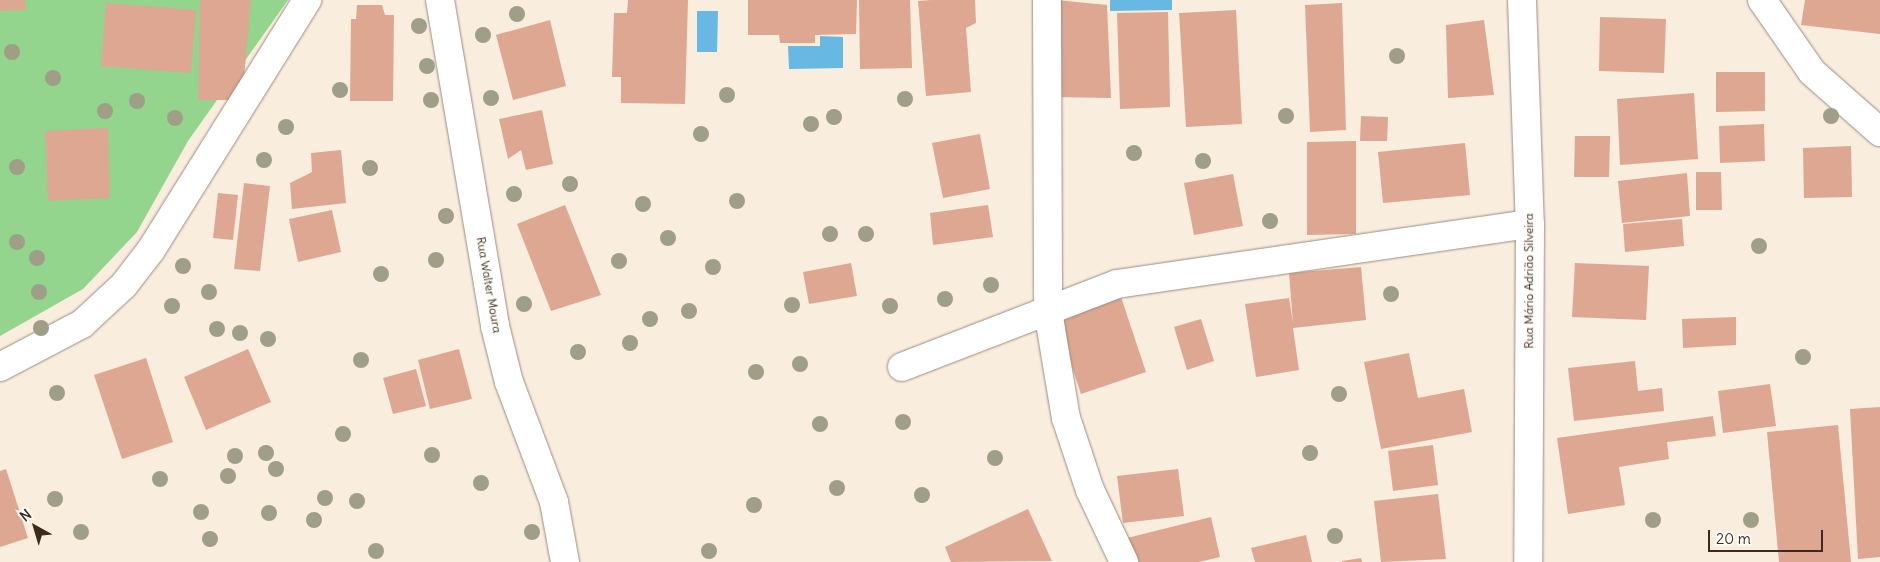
<!DOCTYPE html>
<html>
<head>
<meta charset="utf-8">
<style>
  body { margin:0 }
  #map { position:relative; width:1880px; height:562px; overflow:hidden; background:#f9edde; font-family:Delius,sans-serif }
  div>[style] { position:absolute }
  .green>* { inset:0; background:#93d58d }
  .water>* { inset:0; background:#67b8e2 }
  .building>* { inset:0; background:#dda792 }
  .roads { filter:drop-shadow(0 0 1px #9a8c7e) drop-shadow(0 0 1px #9a8c7e) }
  .minor>* { height:28px; margin:-14px; padding:0 14px; transform-origin:14px; border-radius:14px; background:#fff }
  .trees>* { width:16px; height:16px; margin:-8px; border-radius:50%; background:#9f9e87 }
  span { translate:-50% -50%; white-space:nowrap; text-align:center; line-height:1.15; -webkit-text-stroke:4px #fdfcf7; paint-order:stroke }
  .street-label { font-size:12px; color:#3b2a1e }
  .north { position:absolute; left:10px; top:502px; width:50px; height:50px; -webkit-text-stroke:4px #fdfcf7; paint-order:stroke; rotate:321deg; font-size:14px; font-weight:700; line-height:20px; text-align:center; color:#3b2a1e }
  .north::after { content:''; display:block; margin:auto; width:18px; height:22px; background:#3b2a1e; clip-path:polygon(50% 0,100% 100%,50% 72%,0 100%) }
  .scale { position:absolute; left:1708px; top:530px; width:115px; height:22px; box-sizing:border-box; border:2px solid #3b2a1e; border-top:0; padding-left:6px; font-size:15px; line-height:18px; white-space:nowrap; color:#3b2a1e; -webkit-text-stroke:4px #fdfcf7; paint-order:stroke }
</style>
</head>
<body>
<div id="map">
  <div class="green">
    <div style="clip-path:polygon(0 0,288px 0,188px 141px,137px 232px,83px 289px,0 336px)"></div>
  </div>
  <div class="water">
    <div style="clip-path:polygon(1110px 0,1172px 0,1172px 10px,1110px 11px)"></div>
    <div style="clip-path:polygon(697px 11px,718px 11px,717px 52px,697px 52px)"></div>
    <div style="clip-path:polygon(820px 36px,843px 37px,843px 68px,789px 69px,788px 46px,820px 46px)"></div>
  </div>
  <div class="building">
    <div style="clip-path:polygon(0 0,25px 0,26px 10px,0 11px)"></div>
    <div style="clip-path:polygon(200px 0,251px 0,242px 100px,198px 100px)"></div>
    <div style="clip-path:polygon(628px 0,688px 0,685px 104px,621px 103px,621px 77px,612px 77px,614px 13px,627px 13px)"></div>
    <div style="clip-path:polygon(748px 0,857px 0,856px 34px,815px 35px,815px 43px,780px 43px,779px 35px,748px 35px)"></div>
    <div style="clip-path:polygon(859px 0,910px 0,912px 68px,860px 69px)"></div>
    <div style="clip-path:polygon(931px 0,975px 0,976px 23px,966px 28px,971px 92px,926px 96px,918px 1px)"></div>
    <div style="clip-path:polygon(1056px 0,1107px 5px,1111px 98px,1054px 97px)"></div>
    <div style="clip-path:polygon(1805px 0,1880px 0,1880px 34px,1801px 25px)"></div>
    <div style="clip-path:polygon(106px 3px,196px 10px,191px 73px,101px 66px)"></div>
    <div style="clip-path:polygon(1342px 3px,1346px 130px,1310px 132px,1305px 5px)"></div>
    <div style="clip-path:polygon(357px 5px,382px 5px,385px 15px,394px 15px,393px 101px,350px 101px,351px 19px,356px 19px)"></div>
    <div style="clip-path:polygon(1236px 10px,1242px 124px,1186px 127px,1179px 13px)"></div>
    <div style="clip-path:polygon(1168px 12px,1170px 107px,1120px 109px,1117px 13px)"></div>
    <div style="clip-path:polygon(1600px 17px,1666px 19px,1664px 73px,1599px 71px)"></div>
    <div style="clip-path:polygon(550px 20px,566px 86px,513px 100px,496px 35px)"></div>
    <div style="clip-path:polygon(1484px 20px,1494px 95px,1448px 98px,1446px 25px)"></div>
    <div style="clip-path:polygon(1716px 72px,1765px 72px,1765px 111px,1716px 112px)"></div>
    <div style="clip-path:polygon(1694px 93px,1698px 159px,1620px 165px,1617px 99px)"></div>
    <div style="clip-path:polygon(542px 110px,553px 164px,526px 170px,521px 150px,508px 159px,499px 119px)"></div>
    <div style="clip-path:polygon(1361px 116px,1388px 117px,1387px 141px,1360px 141px)"></div>
    <div style="clip-path:polygon(1764px 124px,1765px 161px,1720px 163px,1719px 126px)"></div>
    <div style="clip-path:polygon(108px 128px,110px 198px,48px 201px,45px 131px)"></div>
    <div style="clip-path:polygon(980px 134px,990px 189px,943px 198px,932px 143px)"></div>
    <div style="clip-path:polygon(1575px 136px,1610px 136px,1609px 177px,1574px 177px)"></div>
    <div style="clip-path:polygon(1356px 141px,1356px 234px,1307px 235px,1307px 142px)"></div>
    <div style="clip-path:polygon(1465px 143px,1470px 195px,1383px 203px,1378px 152px)"></div>
    <div style="clip-path:polygon(1851px 146px,1852px 197px,1804px 198px,1803px 148px)"></div>
    <div style="clip-path:polygon(341px 150px,346px 203px,292px 209px,290px 183px,312px 172px,311px 153px)"></div>
    <div style="clip-path:polygon(1696px 172px,1721px 172px,1722px 210px,1696px 210px)"></div>
    <div style="clip-path:polygon(1687px 173px,1690px 216px,1622px 223px,1618px 181px)"></div>
    <div style="clip-path:polygon(1233px 174px,1243px 226px,1194px 235px,1184px 183px)"></div>
    <div style="clip-path:polygon(244px 183px,270px 186px,260px 271px,234px 269px)"></div>
    <div style="clip-path:polygon(218px 193px,238px 195px,233px 240px,213px 238px)"></div>
    <div style="clip-path:polygon(565px 205px,601px 295px,551px 311px,517px 224px)"></div>
    <div style="clip-path:polygon(988px 205px,993px 237px,933px 245px,930px 213px)"></div>
    <div style="clip-path:polygon(332px 210px,341px 252px,298px 262px,289px 219px)"></div>
    <div style="clip-path:polygon(1682px 219px,1684px 246px,1625px 252px,1623px 224px)"></div>
    <div style="clip-path:polygon(851px 263px,857px 296px,809px 304px,803px 272px)"></div>
    <div style="clip-path:polygon(1575px 263px,1649px 266px,1646px 320px,1572px 317px)"></div>
    <div style="clip-path:polygon(1361px 267px,1366px 320px,1293px 328px,1299px 370px,1256px 377px,1245px 304px,1289px 298px,1293px 323px,1289px 273px)"></div>
    <div style="clip-path:polygon(1118px 288px,1146px 372px,1081px 394px,1053px 310px)"></div>
    <div style="clip-path:polygon(1736px 317px,1736px 345px,1683px 348px,1682px 319px)"></div>
    <div style="clip-path:polygon(1201px 319px,1214px 361px,1187px 370px,1174px 327px)"></div>
    <div style="clip-path:polygon(248px 349px,271px 402px,206px 430px,184px 377px)"></div>
    <div style="clip-path:polygon(459px 349px,472px 399px,430px 409px,418px 360px)"></div>
    <div style="clip-path:polygon(1409px 353px,1418px 398px,1464px 389px,1472px 432px,1381px 449px,1364px 362px)"></div>
    <div style="clip-path:polygon(146px 358px,173px 442px,122px 459px,94px 375px)"></div>
    <div style="clip-path:polygon(1635px 361px,1638px 391px,1662px 388px,1664px 411px,1574px 421px,1568px 368px)"></div>
    <div style="clip-path:polygon(416px 369px,426px 406px,393px 414px,383px 378px)"></div>
    <div style="clip-path:polygon(1770px 384px,1776px 426px,1723px 433px,1718px 391px)"></div>
    <div style="clip-path:polygon(1880px 407px,1880px 557px,1858px 559px,1850px 409px)"></div>
    <div style="clip-path:polygon(1713px 416px,1716px 436px,1667px 442px,1669px 459px,1619px 467px,1625px 505px,1568px 514px,1557px 438px)"></div>
    <div style="clip-path:polygon(1838px 425px,1851px 562px,1779px 562px,1767px 432px)"></div>
    <div style="clip-path:polygon(1433px 445px,1438px 485px,1393px 491px,1388px 451px)"></div>
    <div style="clip-path:polygon(6px 469px,28px 538px,0 547px,0 471px)"></div>
    <div style="clip-path:polygon(1178px 469px,1184px 516px,1123px 523px,1117px 476px)"></div>
    <div style="clip-path:polygon(1438px 494px,1446px 559px,1381px 562px,1374px 501px)"></div>
    <div style="clip-path:polygon(1028px 509px,1052px 561px,951px 562px,945px 547px)"></div>
    <div style="clip-path:polygon(1211px 517px,1220px 557px,1199px 562px,1132px 562px,1127px 538px)"></div>
    <div style="clip-path:polygon(1306px 535px,1312px 562px,1255px 562px,1251px 548px)"></div>
    <div style="clip-path:polygon(1361px 558px,1362px 562px,1342px 562px,1342px 561px)"></div>
  </div>
  <div class="roads">
    <div class="minor">
      <div style="left:440px;top:0;width:331px;rotate:80.4deg"></div>
      <div style="left:495px;top:326px;width:58px;rotate:76deg"></div>
      <div style="left:509px;top:382px;width:128px;rotate:69.4deg"></div>
      <div style="left:554px;top:502px;width:61px;rotate:79.6deg"></div>
      <div style="left:1047px;top:0;width:311px;rotate:89.8deg"></div>
      <div style="left:1048px;top:311px;width:109px;rotate:80.5deg"></div>
      <div style="left:1066px;top:418px;width:76px;rotate:71.6deg"></div>
      <div style="left:1090px;top:490px;width:80px;rotate:64.7deg"></div>
      <div style="left:1522px;top:0;width:224px;rotate:88deg"></div>
      <div style="left:1530px;top:224px;width:338px;rotate:90.3deg"></div>
      <div style="left:1762px;top:0;width:88px;rotate:55.2deg"></div>
      <div style="left:1812px;top:72px;width:91px;rotate:41.4deg"></div>
      <div style="left:0;top:367px;width:93px;rotate:-27.7deg"></div>
      <div style="left:82px;top:324px;width:57px;rotate:-42.9deg"></div>
      <div style="left:124px;top:285px;width:44px;rotate:-52.4deg"></div>
      <div style="left:151px;top:250px;width:295px;rotate:-58deg"></div>
      <div style="left:902px;top:367px;width:230px;rotate:-21.1deg"></div>
      <div style="left:1117px;top:284px;width:417px;rotate:-8.3deg"></div>
    </div>
  </div>
  <div class="trees">
    <div style="left:517px;top:14px"></div>
    <div style="left:419px;top:26px"></div>
    <div style="left:483px;top:35px"></div>
    <div style="left:12px;top:52px"></div>
    <div style="left:1397px;top:56px"></div>
    <div style="left:427px;top:66px"></div>
    <div style="left:53px;top:78px"></div>
    <div style="left:340px;top:90px"></div>
    <div style="left:727px;top:95px"></div>
    <div style="left:491px;top:98px"></div>
    <div style="left:905px;top:99px"></div>
    <div style="left:431px;top:100px"></div>
    <div style="left:137px;top:101px"></div>
    <div style="left:105px;top:111px"></div>
    <div style="left:1286px;top:116px"></div>
    <div style="left:1831px;top:116px"></div>
    <div style="left:834px;top:117px"></div>
    <div style="left:175px;top:118px"></div>
    <div style="left:811px;top:124px"></div>
    <div style="left:286px;top:127px"></div>
    <div style="left:701px;top:134px"></div>
    <div style="left:1134px;top:153px"></div>
    <div style="left:264px;top:160px"></div>
    <div style="left:1203px;top:161px"></div>
    <div style="left:17px;top:167px"></div>
    <div style="left:370px;top:168px"></div>
    <div style="left:570px;top:184px"></div>
    <div style="left:514px;top:194px"></div>
    <div style="left:737px;top:201px"></div>
    <div style="left:643px;top:204px"></div>
    <div style="left:446px;top:216px"></div>
    <div style="left:1270px;top:221px"></div>
    <div style="left:830px;top:234px"></div>
    <div style="left:866px;top:234px"></div>
    <div style="left:668px;top:238px"></div>
    <div style="left:17px;top:242px"></div>
    <div style="left:1759px;top:246px"></div>
    <div style="left:37px;top:258px"></div>
    <div style="left:436px;top:260px"></div>
    <div style="left:619px;top:261px"></div>
    <div style="left:183px;top:266px"></div>
    <div style="left:713px;top:267px"></div>
    <div style="left:381px;top:274px"></div>
    <div style="left:991px;top:285px"></div>
    <div style="left:39px;top:292px"></div>
    <div style="left:209px;top:292px"></div>
    <div style="left:1391px;top:294px"></div>
    <div style="left:945px;top:299px"></div>
    <div style="left:524px;top:304px"></div>
    <div style="left:792px;top:305px"></div>
    <div style="left:172px;top:306px"></div>
    <div style="left:890px;top:306px"></div>
    <div style="left:689px;top:311px"></div>
    <div style="left:650px;top:319px"></div>
    <div style="left:41px;top:328px"></div>
    <div style="left:217px;top:329px"></div>
    <div style="left:240px;top:333px"></div>
    <div style="left:268px;top:339px"></div>
    <div style="left:630px;top:343px"></div>
    <div style="left:578px;top:352px"></div>
    <div style="left:1803px;top:357px"></div>
    <div style="left:361px;top:360px"></div>
    <div style="left:800px;top:364px"></div>
    <div style="left:756px;top:372px"></div>
    <div style="left:57px;top:393px"></div>
    <div style="left:1339px;top:394px"></div>
    <div style="left:903px;top:422px"></div>
    <div style="left:820px;top:424px"></div>
    <div style="left:343px;top:434px"></div>
    <div style="left:266px;top:453px"></div>
    <div style="left:1310px;top:453px"></div>
    <div style="left:432px;top:455px"></div>
    <div style="left:235px;top:456px"></div>
    <div style="left:995px;top:458px"></div>
    <div style="left:276px;top:469px"></div>
    <div style="left:228px;top:476px"></div>
    <div style="left:160px;top:479px"></div>
    <div style="left:481px;top:483px"></div>
    <div style="left:837px;top:488px"></div>
    <div style="left:922px;top:495px"></div>
    <div style="left:325px;top:498px"></div>
    <div style="left:55px;top:499px"></div>
    <div style="left:357px;top:501px"></div>
    <div style="left:754px;top:505px"></div>
    <div style="left:201px;top:512px"></div>
    <div style="left:269px;top:513px"></div>
    <div style="left:314px;top:520px"></div>
    <div style="left:1653px;top:520px"></div>
    <div style="left:1751px;top:520px"></div>
    <div style="left:81px;top:532px"></div>
    <div style="left:532px;top:532px"></div>
    <div style="left:1335px;top:536px"></div>
    <div style="left:210px;top:539px"></div>
    <div style="left:376px;top:551px"></div>
    <div style="left:709px;top:551px"></div>
  </div>
  <div class="street-label">
    <span style="left:1529px;top:281px;rotate:-90deg">Rua Mário Adrião Silveira</span>
    <span style="left:489px;top:285px;rotate:80deg">Rua Walter Moura</span>
  </div>
  <div class="north">N</div>
  <div class="scale">20 m</div>
</div>
</body>
</html>
